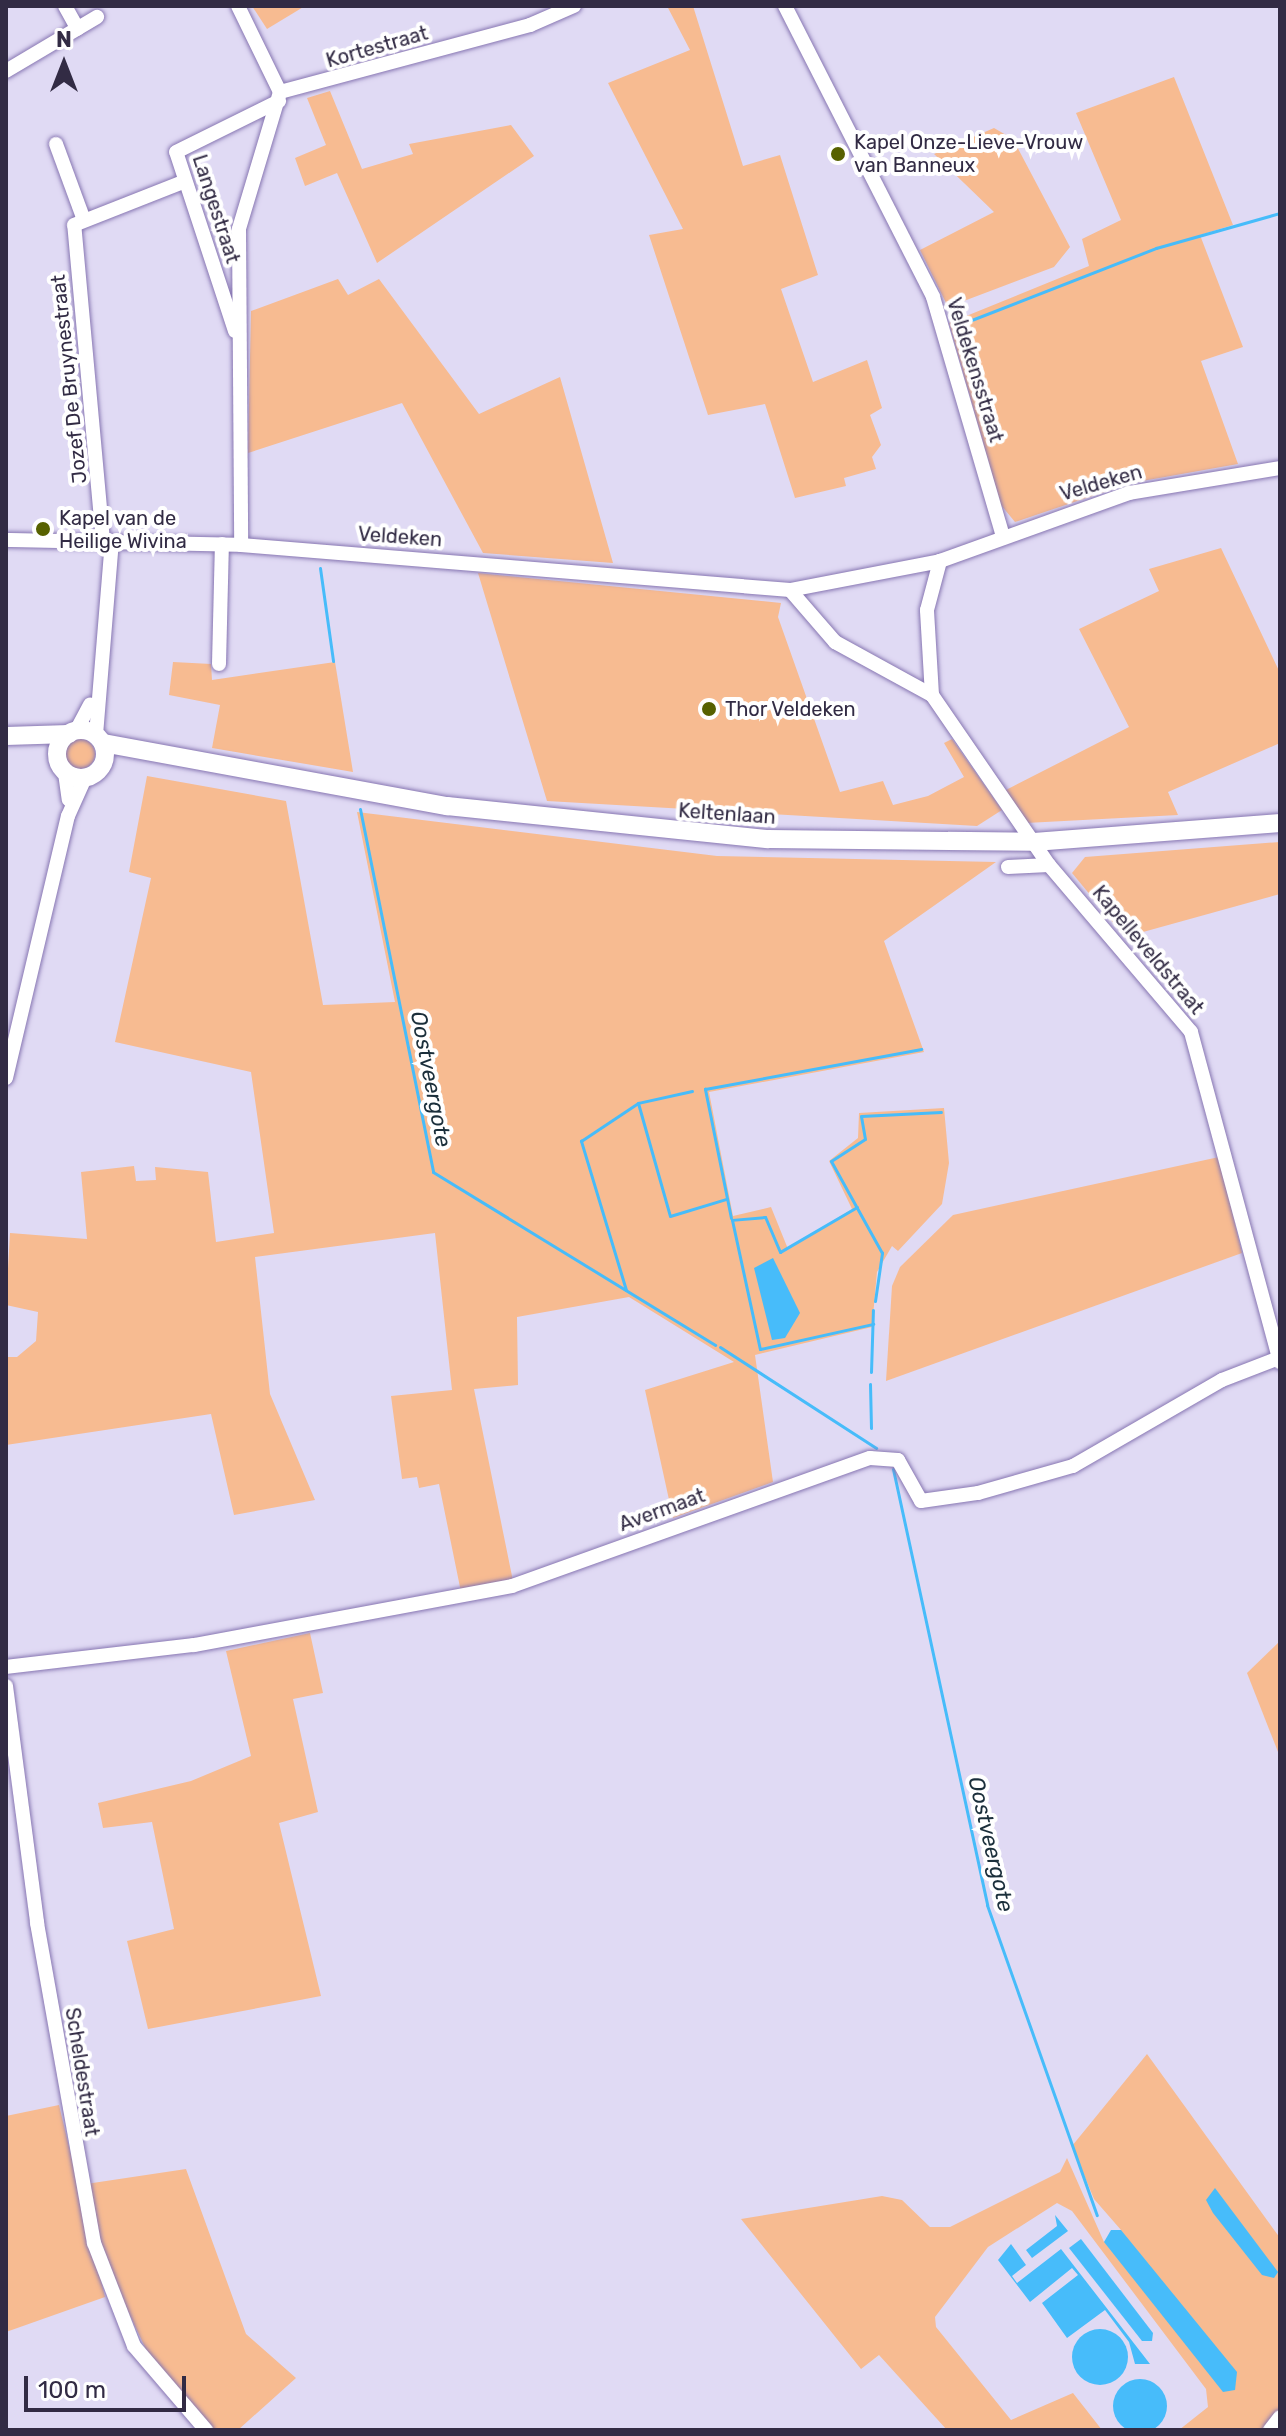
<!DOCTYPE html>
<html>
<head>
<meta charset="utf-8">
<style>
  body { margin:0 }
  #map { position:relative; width:1286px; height:2436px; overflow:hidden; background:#e0daf4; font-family:Rubik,sans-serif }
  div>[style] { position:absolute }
  .green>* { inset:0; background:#f7bb91 }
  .round { border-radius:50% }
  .water>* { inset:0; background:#47bcfa }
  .stream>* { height:3px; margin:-1.5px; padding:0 1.5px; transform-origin:1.5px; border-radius:1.5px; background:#47bcfa }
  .roads { filter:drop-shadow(0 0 2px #8776b2) drop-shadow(0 0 2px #8776b2) }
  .minor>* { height:14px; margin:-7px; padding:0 7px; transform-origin:7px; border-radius:7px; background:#fff }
  .major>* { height:18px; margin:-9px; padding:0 9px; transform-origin:9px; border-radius:9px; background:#fff }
  .major>.ring { margin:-9px; padding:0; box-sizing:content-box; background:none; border:18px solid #fff; border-radius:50% }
  .dots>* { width:22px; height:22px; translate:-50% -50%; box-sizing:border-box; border:4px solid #fff; border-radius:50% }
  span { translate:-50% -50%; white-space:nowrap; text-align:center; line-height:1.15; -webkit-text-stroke:8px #fff; paint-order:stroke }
  .street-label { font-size:20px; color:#322b44 }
  .poi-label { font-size:20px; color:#322b44 }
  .left { translate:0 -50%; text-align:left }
  .water-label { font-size:22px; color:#1b2f3b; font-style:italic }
  .frame { position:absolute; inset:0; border:8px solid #322b44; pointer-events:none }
  .north { position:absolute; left:24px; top:24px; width:80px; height:80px; -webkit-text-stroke:6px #fff; paint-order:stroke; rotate:0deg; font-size:22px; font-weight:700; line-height:32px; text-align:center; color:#322b44 }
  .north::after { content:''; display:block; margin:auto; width:28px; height:36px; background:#322b44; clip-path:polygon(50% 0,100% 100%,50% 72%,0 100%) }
  .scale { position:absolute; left:24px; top:2376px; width:162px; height:36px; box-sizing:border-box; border:4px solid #322b44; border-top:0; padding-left:10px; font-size:24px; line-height:28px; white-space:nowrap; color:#322b44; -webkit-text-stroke:6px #fff; paint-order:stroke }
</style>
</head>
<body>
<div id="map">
  <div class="green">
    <div style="clip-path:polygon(252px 6px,305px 6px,267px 29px)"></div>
    <div style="clip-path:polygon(667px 6px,693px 6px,743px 166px,780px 155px,818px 275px,781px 289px,813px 382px,867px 360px,882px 408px,870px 415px,881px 445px,872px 457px,876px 469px,844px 478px,846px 486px,795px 498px,765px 404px,708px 415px,649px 235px,683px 229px,608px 83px,690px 50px)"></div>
    <div style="clip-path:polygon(1174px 77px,1233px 225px,1200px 235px,1243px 347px,1201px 361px,1238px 464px,1131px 483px,1015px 522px,1001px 505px,949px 323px,1089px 266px,1082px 239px,1121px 220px,1076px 113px)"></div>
    <div style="clip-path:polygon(330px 91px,362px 169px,413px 154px,409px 144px,511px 125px,534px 156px,377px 263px,337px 173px,305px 186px,295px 158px,326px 145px,307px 98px)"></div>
    <div style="clip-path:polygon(994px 128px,1013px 139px,1070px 247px,1054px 267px,948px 307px,920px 250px,994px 212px,934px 154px)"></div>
    <div style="clip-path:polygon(338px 279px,348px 295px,379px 279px,479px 414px,560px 377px,613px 563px,483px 553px,402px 403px,248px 453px,251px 311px)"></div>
    <div style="clip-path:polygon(1221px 548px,1280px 673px,1280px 743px,1168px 792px,1178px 815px,1026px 823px,1004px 791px,1129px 727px,1079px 629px,1159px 591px,1149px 569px)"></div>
    <div style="clip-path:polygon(478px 573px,781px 603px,778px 617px,840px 792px,883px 781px,893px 805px,928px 796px,964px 777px,944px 743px,952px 739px,1002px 810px,977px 826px,547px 801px)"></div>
    <div style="clip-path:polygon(173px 662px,211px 664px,212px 680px,335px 662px,353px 772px,212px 748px,220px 705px,169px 695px)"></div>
    <div class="round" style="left:65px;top:739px;width:30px;height:30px"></div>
    <div style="clip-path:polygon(147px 776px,286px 801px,323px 1005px,395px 1002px,357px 812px,717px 856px,996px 862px,884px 941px,924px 1052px,709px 1092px,733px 1216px,771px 1207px,788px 1249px,852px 1209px,829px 1161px,858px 1138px,859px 1113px,944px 1108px,949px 1163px,942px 1204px,898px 1251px,892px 1246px,877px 1272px,872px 1327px,755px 1355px,773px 1482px,673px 1518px,645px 1390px,734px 1362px,629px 1297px,517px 1317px,518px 1385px,474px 1389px,513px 1581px,461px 1592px,439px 1484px,419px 1488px,417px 1477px,402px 1479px,391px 1396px,452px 1390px,435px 1233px,255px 1257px,270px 1394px,315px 1500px,234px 1515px,211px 1414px,6px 1445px,6px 1357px,17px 1357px,36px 1341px,38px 1312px,6px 1305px,10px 1233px,87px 1239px,81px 1172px,134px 1166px,136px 1181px,156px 1180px,155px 1167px,208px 1172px,216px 1242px,274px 1233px,251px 1072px,115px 1042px,151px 878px,129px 872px)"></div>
    <div style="clip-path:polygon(1280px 842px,1280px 894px,1125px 937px,1072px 873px,1085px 857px)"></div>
    <div style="clip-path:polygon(1219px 1157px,1242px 1253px,886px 1381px,892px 1286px,900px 1267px,953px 1215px)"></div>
    <div style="clip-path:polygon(310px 1633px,323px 1693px,293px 1699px,318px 1812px,279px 1823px,321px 1996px,148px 2029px,127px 1941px,174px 1929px,152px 1822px,103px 1828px,98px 1803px,191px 1781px,251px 1756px,226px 1651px)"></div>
    <div style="clip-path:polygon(1280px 1641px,1280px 1757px,1247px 1673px)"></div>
    <div style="clip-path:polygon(1147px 2054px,1280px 2238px,1280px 2430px,1179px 2430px,1208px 2407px,1206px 2389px,1072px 2211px,1057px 2203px,988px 2247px,935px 2317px,936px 2327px,1011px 2420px,1073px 2393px,1102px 2430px,947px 2430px,879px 2355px,861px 2369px,741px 2219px,882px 2196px,902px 2200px,930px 2227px,950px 2227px,1060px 2172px,1067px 2158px,1104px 2242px,1121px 2230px,1094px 2199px,1072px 2146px)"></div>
    <div style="clip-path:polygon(59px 2105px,105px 2297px,6px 2332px,6px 2116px)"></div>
    <div style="clip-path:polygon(186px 2169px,246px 2334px,296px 2378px,238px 2430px,213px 2430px,151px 2360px,108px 2269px,86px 2184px)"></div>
  </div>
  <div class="water">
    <div style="clip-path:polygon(773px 1258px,800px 1313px,785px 1338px,772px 1340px,754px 1268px)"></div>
    <div style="clip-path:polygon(1215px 2188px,1278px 2272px,1274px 2278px,1262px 2275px,1213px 2213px,1206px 2200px)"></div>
    <div style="clip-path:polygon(1055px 2215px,1068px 2231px,1032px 2258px,1026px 2250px,1057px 2226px)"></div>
    <div style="clip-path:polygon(1111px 2230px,1121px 2230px,1237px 2372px,1235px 2390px,1223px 2392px,1104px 2242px)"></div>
    <div style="clip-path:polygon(1081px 2239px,1153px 2333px,1152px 2341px,1142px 2341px,1069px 2248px)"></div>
    <div style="clip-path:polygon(1011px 2244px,1026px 2265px,1012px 2276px,1017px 2283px,1061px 2249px,1150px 2364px,1135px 2364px,1129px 2342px,1105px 2310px,1067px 2338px,1042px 2303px,1078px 2275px,1072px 2268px,1030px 2302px,998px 2260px)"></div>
    <div class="round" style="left:1072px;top:2329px;width:56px;height:56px"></div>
    <div class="round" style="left:1113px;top:2379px;width:54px;height:54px"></div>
  </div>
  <div class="stream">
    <div style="left:956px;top:326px;width:215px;rotate:-21.3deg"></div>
    <div style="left:1156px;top:248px;width:129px;rotate:-15.8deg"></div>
    <div style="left:320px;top:568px;width:94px;rotate:82deg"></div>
    <div style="left:360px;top:809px;width:370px;rotate:78.6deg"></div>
    <div style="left:433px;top:1172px;width:331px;rotate:31.5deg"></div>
    <div style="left:692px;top:1091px;width:55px;rotate:167.5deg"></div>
    <div style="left:638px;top:1103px;width:117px;rotate:74.2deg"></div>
    <div style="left:670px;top:1216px;width:59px;rotate:-16.9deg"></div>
    <div style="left:857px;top:1207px;width:89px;rotate:149.7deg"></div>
    <div style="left:780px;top:1252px;width:38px;rotate:-113deg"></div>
    <div style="left:765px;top:1217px;width:33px;rotate:175deg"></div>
    <div style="left:732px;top:1220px;width:132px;rotate:77.8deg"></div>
    <div style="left:760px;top:1349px;width:116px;rotate:-12.5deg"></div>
    <div style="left:731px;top:1218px;width:132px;rotate:-101.4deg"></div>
    <div style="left:705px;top:1089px;width:220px;rotate:-10.5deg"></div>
    <div style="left:626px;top:1290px;width:156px;rotate:-106.8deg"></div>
    <div style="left:581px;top:1141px;width:69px;rotate:-33.7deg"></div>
    <div style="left:875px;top:1301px;width:49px;rotate:-81.7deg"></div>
    <div style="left:882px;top:1253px;width:105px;rotate:-119deg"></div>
    <div style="left:831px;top:1161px;width:40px;rotate:-32.9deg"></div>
    <div style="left:865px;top:1139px;width:23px;rotate:-100deg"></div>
    <div style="left:861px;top:1116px;width:80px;rotate:-2.9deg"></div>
    <div style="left:720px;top:1347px;width:186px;rotate:32.9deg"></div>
    <div style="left:871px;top:1372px;width:62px;rotate:-88.2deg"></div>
    <div style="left:870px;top:1384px;width:44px;rotate:88.7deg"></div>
    <div style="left:893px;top:1469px;width:446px;rotate:77.8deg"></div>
    <div style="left:987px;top:1905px;width:329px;rotate:70.5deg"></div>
  </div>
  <div class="roads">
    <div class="minor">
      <div style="left:65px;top:6px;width:26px;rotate:61deg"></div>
      <div style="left:238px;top:6px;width:96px;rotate:64deg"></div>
      <div style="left:280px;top:92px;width:143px;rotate:106.7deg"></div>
      <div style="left:239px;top:229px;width:316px;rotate:89.6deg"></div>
      <div style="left:785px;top:6px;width:326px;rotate:63deg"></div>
      <div style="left:933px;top:297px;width:250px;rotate:73.7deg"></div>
      <div style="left:6px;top:71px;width:106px;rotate:-30.7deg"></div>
      <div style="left:280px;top:92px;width:259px;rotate:-15deg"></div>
      <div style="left:530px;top:25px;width:48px;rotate:-23.4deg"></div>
      <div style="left:56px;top:144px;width:81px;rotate:69.8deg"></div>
      <div style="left:235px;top:331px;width:188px;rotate:-108.2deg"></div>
      <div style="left:176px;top:152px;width:115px;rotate:-26.3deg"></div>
      <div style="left:6px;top:540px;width:235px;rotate:1.2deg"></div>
      <div style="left:241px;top:545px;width:551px;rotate:4.69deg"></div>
      <div style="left:790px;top:590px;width:153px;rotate:-10.9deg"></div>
      <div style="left:940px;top:561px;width:201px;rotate:-19.8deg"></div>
      <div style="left:1129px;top:493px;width:153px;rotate:-9.4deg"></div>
      <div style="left:103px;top:541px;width:317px;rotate:-95.2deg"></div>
      <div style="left:74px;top:225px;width:117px;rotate:-21.5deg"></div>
      <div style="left:790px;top:590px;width:69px;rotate:49.1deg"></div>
      <div style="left:835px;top:642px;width:111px;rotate:28.7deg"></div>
      <div style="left:932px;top:695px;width:206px;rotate:55.5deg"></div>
      <div style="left:1049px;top:865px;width:219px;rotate:49.6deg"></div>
      <div style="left:1191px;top:1032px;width:342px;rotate:74.9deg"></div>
      <div style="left:219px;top:664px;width:120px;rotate:-88.6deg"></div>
      <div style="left:932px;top:695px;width:85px;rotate:-93.4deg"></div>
      <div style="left:927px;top:610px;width:51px;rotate:-75.1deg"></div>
      <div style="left:76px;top:731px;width:30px;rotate:-62deg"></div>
      <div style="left:96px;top:735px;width:194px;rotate:-85.3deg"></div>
      <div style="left:65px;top:773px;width:27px;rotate:82deg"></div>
      <div style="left:1008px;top:867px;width:41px;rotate:-2.8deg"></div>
      <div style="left:6px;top:1078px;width:269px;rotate:-76.7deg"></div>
      <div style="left:68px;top:816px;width:42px;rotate:-65.9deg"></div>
      <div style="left:6px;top:1667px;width:189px;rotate:-6.7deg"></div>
      <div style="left:194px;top:1645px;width:323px;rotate:-10.5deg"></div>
      <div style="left:512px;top:1586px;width:380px;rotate:-19.7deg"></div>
      <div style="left:870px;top:1458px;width:28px;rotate:4deg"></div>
      <div style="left:898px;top:1460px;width:47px;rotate:60.7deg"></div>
      <div style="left:921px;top:1501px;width:58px;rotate:-8deg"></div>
      <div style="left:978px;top:1493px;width:99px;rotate:-15.9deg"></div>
      <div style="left:1073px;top:1466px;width:172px;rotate:-30deg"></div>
      <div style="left:1222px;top:1380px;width:61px;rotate:-21.1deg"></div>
      <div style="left:6px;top:1686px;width:239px;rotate:82.5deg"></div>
      <div style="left:37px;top:1923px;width:325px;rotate:79.9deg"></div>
      <div style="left:94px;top:2243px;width:110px;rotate:68.8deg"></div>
      <div style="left:134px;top:2346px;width:111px;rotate:49.4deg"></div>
      <div style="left:1270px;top:2430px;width:16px;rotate:-52deg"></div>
    </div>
    <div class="major">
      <div class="ring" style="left:57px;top:730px;width:30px;height:30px"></div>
      <div style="left:6px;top:736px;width:63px;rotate:-1.8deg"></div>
      <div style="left:103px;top:743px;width:350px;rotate:10.4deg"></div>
      <div style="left:447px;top:806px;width:323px;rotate:5.9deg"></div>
      <div style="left:768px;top:839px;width:266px;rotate:0.6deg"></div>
      <div style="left:1034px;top:842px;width:247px;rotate:-4.4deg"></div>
    </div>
  </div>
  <div class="dots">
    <div style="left:838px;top:154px;background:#576100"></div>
    <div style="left:43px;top:529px;background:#576100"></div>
    <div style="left:709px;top:709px;background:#576100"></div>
  </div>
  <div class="street-label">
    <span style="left:377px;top:47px;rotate:-16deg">Kortestraat</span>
    <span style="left:216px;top:209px;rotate:72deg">Langestraat</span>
    <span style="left:975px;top:370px;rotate:73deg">Veldekensstraat</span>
    <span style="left:69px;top:379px;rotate:-96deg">Jozef De Bruynestraat</span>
    <span style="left:1101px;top:483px;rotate:-16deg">Veldeken</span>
    <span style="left:400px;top:537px;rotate:4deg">Veldeken</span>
    <span style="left:727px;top:814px;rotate:4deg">Keltenlaan</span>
    <span style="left:1148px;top:950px;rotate:50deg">Kapelleveldstraat</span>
    <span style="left:662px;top:1510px;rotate:-20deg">Avermaat</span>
    <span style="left:82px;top:2072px;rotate:81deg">Scheldestraat</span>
  </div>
  <div class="poi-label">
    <span class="left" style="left:854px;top:154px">Kapel Onze-Lieve-Vrouw<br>van Banneux</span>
    <span class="left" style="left:59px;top:530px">Kapel van de<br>Heilige Wivina</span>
    <span class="left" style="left:725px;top:709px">Thor Veldeken</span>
  </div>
  <div class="water-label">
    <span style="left:431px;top:1079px;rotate:79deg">Oostveergote</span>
    <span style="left:991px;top:1844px;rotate:77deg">Oostveergote</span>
  </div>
  <div class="frame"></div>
  <div class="north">N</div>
  <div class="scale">100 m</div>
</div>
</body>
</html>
